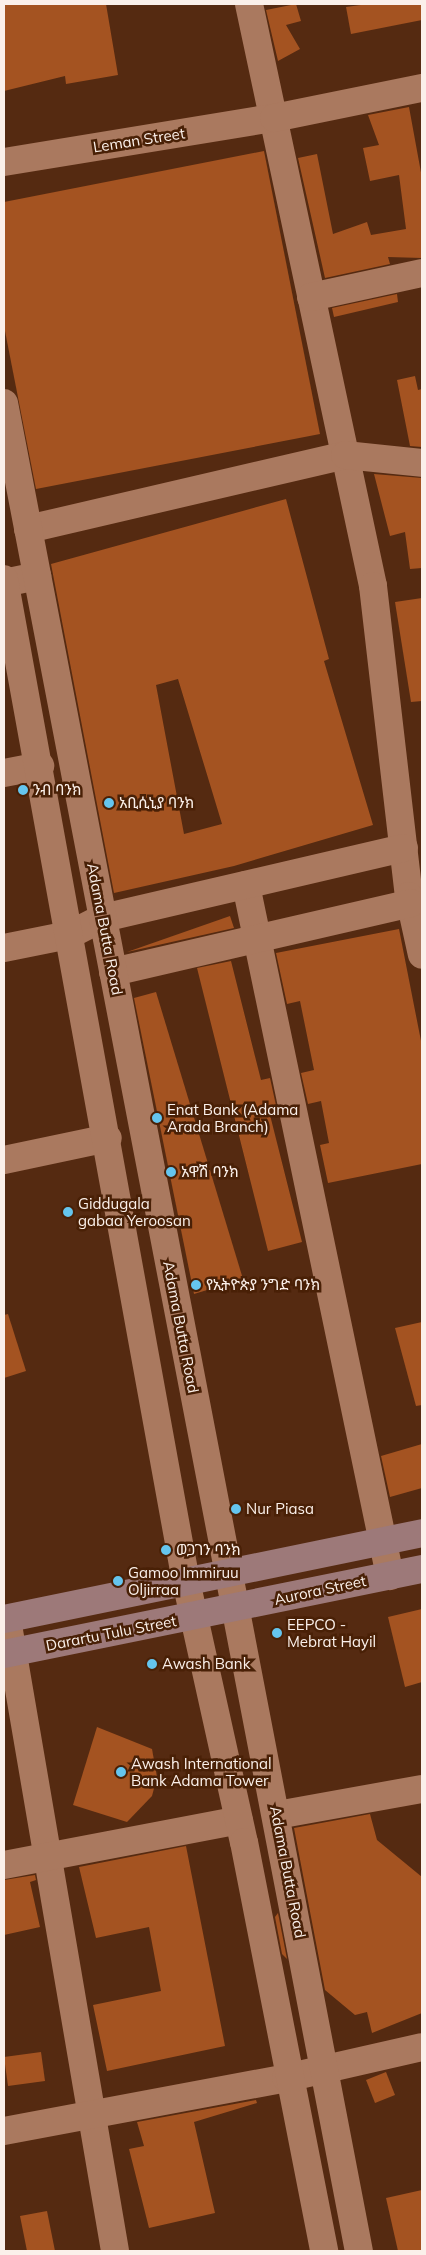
<!DOCTYPE html>
<html>
<head>
<meta charset="utf-8">
<style>
  body { margin:0 }
  #map { position:relative; width:426px; height:2255px; overflow:hidden; background:#552a11; font-family:Mulish,"Noto Sans Ethiopic",sans-serif }
  div>[style] { position:absolute }
  .building>* { inset:0; background:#a45321 }
  .minor>* { height:28px; margin:-14px; padding:0 14px; transform-origin:14px; border-radius:14px; background:#aa795f }
  .tertiary>* { height:28px; margin:-14px; padding:0 14px; transform-origin:14px; border-radius:14px; background:#aa795f }
  .secondary>* { height:28px; margin:-14px; padding:0 14px; transform-origin:14px; border-radius:14px; background:#9d7979 }
  .dots>* { width:14px; height:14px; translate:-50% -50%; box-sizing:border-box; border:2px solid #492006; border-radius:50% }
  span { translate:-50% -50%; white-space:nowrap; text-align:center; line-height:1.15; -webkit-text-stroke:5px #492006; paint-order:stroke }
  .street-label { font-size:15px; color:#fbf0ea }
  .poi-label { font-size:15px; color:#fbf0ea }
  .left { translate:0 -50%; text-align:left }
  .frame { position:absolute; inset:0; border:5px solid #fbf0ea; pointer-events:none }
</style>
</head>
<body>
<div id="map">
  <div class="building">
    <div style="clip-path:polygon(4px 4px,106px 4px,118px 75px,66px 84px,65px 76px,4px 91px)"></div>
    <div style="clip-path:polygon(296px 4px,301px 21px,286px 25px,300px 49px,278px 61px,266px 10px)"></div>
    <div style="clip-path:polygon(368px 4px,422px 4px,422px 20px,351px 34px,346px 7px)"></div>
    <div style="clip-path:polygon(409px 107px,422px 178px,422px 258px,388px 257px,390px 264px,325px 278px,298px 158px,317px 154px,333px 234px,367px 222px,371px 235px,406px 229px,399px 175px,370px 181px,363px 148px,379px 145px,368px 115px)"></div>
    <div style="clip-path:polygon(264px 151px,320px 434px,36px 489px,4px 326px,4px 202px)"></div>
    <div style="clip-path:polygon(397px 294px,398px 302px,334px 317px,332px 308px)"></div>
    <div style="clip-path:polygon(415px 376px,418px 390px,422px 389px,422px 447px,410px 446px,397px 380px)"></div>
    <div style="clip-path:polygon(374px 474px,422px 478px,422px 568px,410px 569px,405px 532px,390px 536px)"></div>
    <div style="clip-path:polygon(evenodd,286px 499px,329px 659px,324px 661px,373px 825px,234px 866px,114px 893px,51px 564px,286px 499px,178px 679px,222px 824px,184px 834px,156px 685px,178px 679px)"></div>
    <div style="clip-path:polygon(422px 598px,422px 701px,411px 702px,395px 602px)"></div>
    <div style="clip-path:polygon(230px 916px,234px 928px,127px 952px)"></div>
    <div style="clip-path:polygon(399px 929px,422px 1046px,422px 1164px,328px 1183px,320px 1145px,329px 1143px,321px 1101px,308px 1104px,301px 1073px,314px 1070px,300px 1001px,287px 1004px,276px 953px)"></div>
    <div style="clip-path:polygon(231px 961px,261px 1080px,270px 1078px,277px 1110px,269px 1111px,302px 1242px,268px 1251px,197px 968px)"></div>
    <div style="clip-path:polygon(156px 992px,243px 1279px,194px 1294px,134px 998px)"></div>
    <div style="clip-path:polygon(8px 1314px,26px 1371px,4px 1378px,4px 1315px)"></div>
    <div style="clip-path:polygon(422px 1322px,422px 1405px,416px 1406px,395px 1328px)"></div>
    <div style="clip-path:polygon(422px 1444px,422px 1488px,390px 1497px,381px 1456px)"></div>
    <div style="clip-path:polygon(422px 1609px,422px 1682px,405px 1687px,388px 1617px)"></div>
    <div style="clip-path:polygon(97px 1727px,152px 1749px,157px 1777px,152px 1796px,127px 1822px,73px 1805px)"></div>
    <div style="clip-path:polygon(370px 1814px,377px 1840px,422px 1877px,422px 2013px,372px 2033px,367px 2012px,355px 2015px,325px 1990px,294px 1828px)"></div>
    <div style="clip-path:polygon(186px 1846px,225px 2046px,107px 2071px,93px 2005px,161px 1991px,149px 1927px,96px 1938px,79px 1867px)"></div>
    <div style="clip-path:polygon(35px 1875px,36px 1880px,30px 1882px,40px 1927px,4px 1935px,4px 1880px)"></div>
    <div style="clip-path:polygon(278px 1913px,287px 1959px,282px 1954px,275px 1917px)"></div>
    <div style="clip-path:polygon(41px 2052px,45px 2081px,8px 2086px,4px 2057px)"></div>
    <div style="clip-path:polygon(386px 2072px,395px 2095px,375px 2103px,366px 2080px)"></div>
    <div style="clip-path:polygon(256px 2100px,257px 2103px,194px 2122px,215px 2213px,149px 2228px,129px 2149px,144px 2146px,137px 2122px)"></div>
    <div style="clip-path:polygon(422px 2190px,422px 2251px,398px 2251px,386px 2198px)"></div>
    <div style="clip-path:polygon(47px 2211px,55px 2251px,27px 2251px,20px 2216px)"></div>
  </div>
  <div class="minor">
    <div style="left:249px;top:4px;width:595px;rotate:77.97deg"></div>
    <div style="left:373px;top:586px;width:312px;rotate:83.4deg"></div>
    <div style="left:409px;top:896px;width:60px;rotate:77.6deg"></div>
    <div style="left:311px;top:297px;width:114px;rotate:-12.2deg"></div>
    <div style="left:28px;top:529px;width:326px;rotate:-13.1deg"></div>
    <div style="left:345px;top:455px;width:77px;rotate:5.9deg"></div>
    <div style="left:4px;top:583px;width:34px;rotate:-12deg"></div>
    <div style="left:4px;top:773px;width:37px;rotate:-11deg"></div>
    <div style="left:246px;top:885px;width:706px;rotate:78.23deg"></div>
    <div style="left:4px;top:948px;width:66px;rotate:-11.3deg"></div>
    <div style="left:69px;top:935px;width:38px;rotate:-27deg"></div>
    <div style="left:103px;top:918px;width:309px;rotate:-13.1deg"></div>
    <div style="left:113px;top:972px;width:306px;rotate:-13deg"></div>
    <div style="left:4px;top:1160px;width:106px;rotate:-11.9deg"></div>
    <div style="left:7px;top:1619px;width:641px;rotate:80.3deg"></div>
    <div style="left:277px;top:1815px;width:147px;rotate:-10.2deg"></div>
    <div style="left:4px;top:1865px;width:239px;rotate:-10.8deg"></div>
    <div style="left:4px;top:2131px;width:287px;rotate:-10.6deg"></div>
    <div style="left:286px;top:2078px;width:139px;rotate:-12.8deg"></div>
  </div>
  <div class="tertiary">
    <div style="left:4px;top:162px;width:274px;rotate:-9.3deg"></div>
    <div style="left:274px;top:118px;width:151px;rotate:-11.5deg"></div>
    <div style="left:4px;top:403px;width:1882px;rotate:79.13deg"></div>
    <div style="left:4px;top:579px;width:1018px;rotate:79.71deg"></div>
    <div style="left:186px;top:1581px;width:267px;rotate:77.5deg"></div>
    <div style="left:244px;top:1842px;width:417px;rotate:78.9deg"></div>
  </div>
  <div class="secondary">
    <div style="left:4px;top:1619px;width:427px;rotate:-11.6deg"></div>
    <div style="left:4px;top:1654px;width:427px;rotate:-11.5deg"></div>
  </div>
  <div class="dots">
    <div style="left:23px;top:790px;background:#65c5ee"></div>
    <div style="left:109px;top:803px;background:#65c5ee"></div>
    <div style="left:157px;top:1118px;background:#65c5ee"></div>
    <div style="left:171px;top:1172px;background:#65c5ee"></div>
    <div style="left:68px;top:1212px;background:#65c5ee"></div>
    <div style="left:196px;top:1285px;background:#65c5ee"></div>
    <div style="left:236px;top:1509px;background:#65c5ee"></div>
    <div style="left:166px;top:1550px;background:#65c5ee"></div>
    <div style="left:118px;top:1581px;background:#65c5ee"></div>
    <div style="left:277px;top:1633px;background:#65c5ee"></div>
    <div style="left:152px;top:1664px;background:#65c5ee"></div>
    <div style="left:121px;top:1772px;background:#65c5ee"></div>
  </div>
  <div class="street-label">
    <span style="left:139px;top:140px;rotate:-9deg">Leman Street</span>
    <span style="left:105px;top:929px;rotate:79deg">Adama Butta Road</span>
    <span style="left:181px;top:1327px;rotate:79deg">Adama Butta Road</span>
    <span style="left:320px;top:1590px;rotate:-12deg">Aurora Street</span>
    <span style="left:111px;top:1633px;rotate:-11deg">Darartu Tulu Street</span>
    <span style="left:288px;top:1872px;rotate:79deg">Adama Butta Road</span>
  </div>
  <div class="poi-label">
    <span class="left" style="left:33px;top:790px">ንብ ባንክ</span>
    <span class="left" style="left:119px;top:803px">አቢሲኒያ ባንክ</span>
    <span class="left" style="left:167px;top:1118px">Enat Bank (Adama<br>Arada Branch)</span>
    <span class="left" style="left:181px;top:1172px">አዋሽ ባንክ</span>
    <span class="left" style="left:78px;top:1212px">Giddugala<br>gabaa Yeroosan</span>
    <span class="left" style="left:206px;top:1285px">የኢትዮጵያ ንግድ ባንክ</span>
    <span class="left" style="left:246px;top:1509px">Nur Piasa</span>
    <span class="left" style="left:176px;top:1550px">ወጋገን ባንክ</span>
    <span class="left" style="left:128px;top:1581px">Gamoo Immiruu<br>Oljirraa</span>
    <span class="left" style="left:287px;top:1633px">EEPCO -<br>Mebrat Hayil</span>
    <span class="left" style="left:162px;top:1664px">Awash Bank</span>
    <span class="left" style="left:131px;top:1772px">Awash International<br>Bank Adama Tower</span>
  </div>
  <div class="frame"></div>
</div>
</body>
</html>
